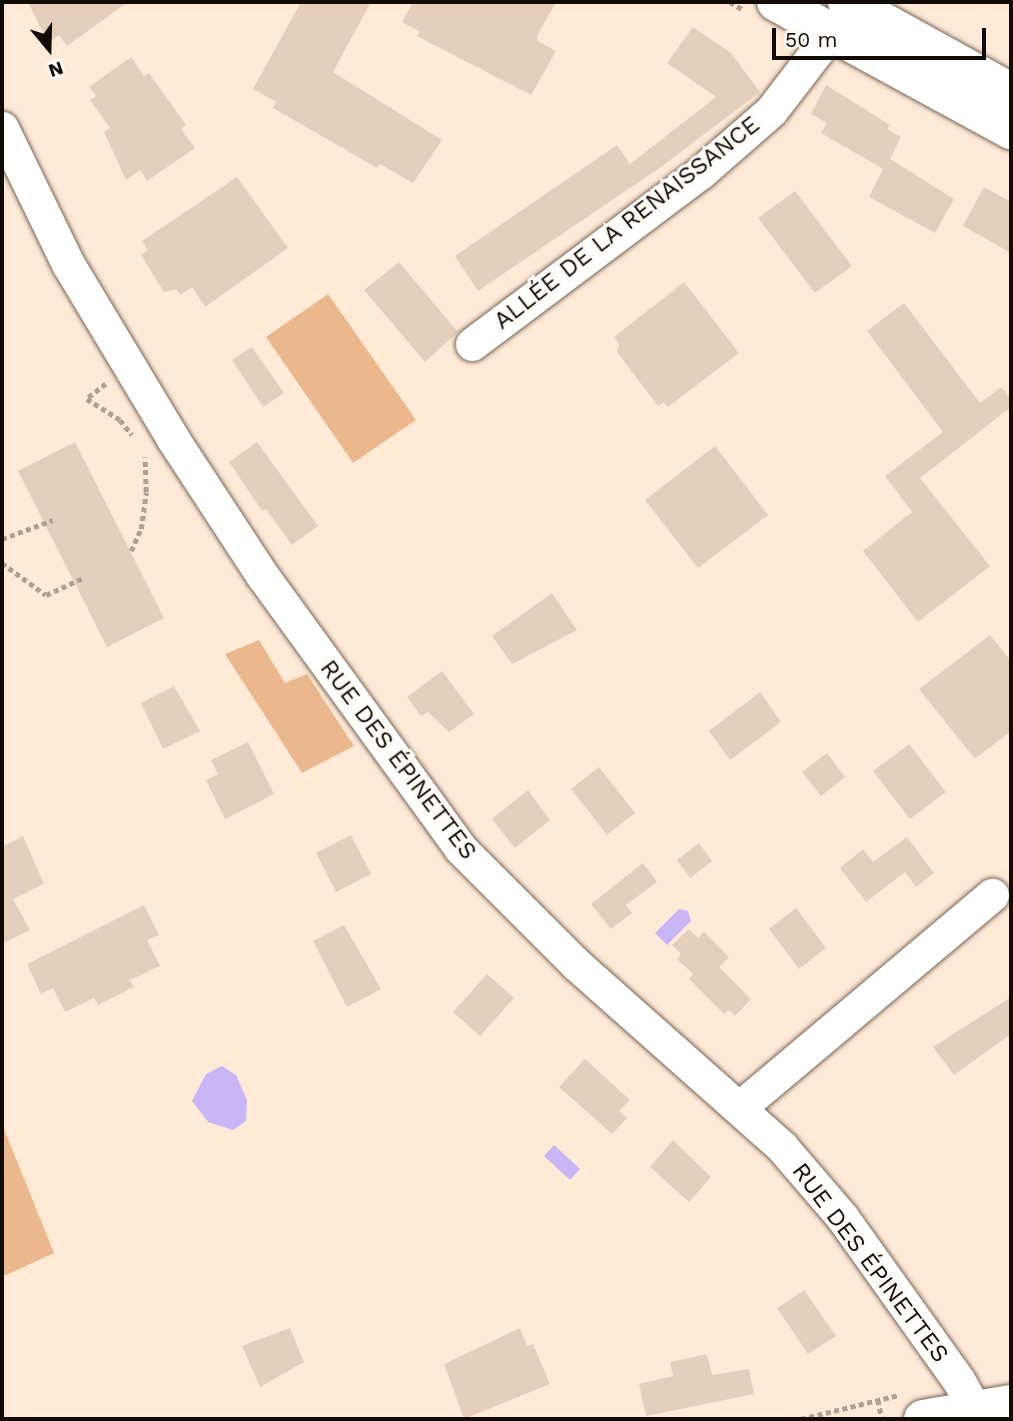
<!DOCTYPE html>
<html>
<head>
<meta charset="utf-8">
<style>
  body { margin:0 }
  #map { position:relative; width:1013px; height:1421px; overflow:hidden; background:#ffe9d7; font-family:"Work Sans",sans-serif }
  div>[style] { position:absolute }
  .green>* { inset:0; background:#ebb88d }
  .water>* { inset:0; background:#c8b6f7 }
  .building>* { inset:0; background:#e4cfbd }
  .path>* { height:4.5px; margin-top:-2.25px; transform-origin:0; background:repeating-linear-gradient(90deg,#b09f92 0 5px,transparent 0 8.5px) }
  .roads { filter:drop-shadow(0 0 2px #786556) drop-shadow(0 0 2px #786556) }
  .minor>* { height:33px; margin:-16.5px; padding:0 16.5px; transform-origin:16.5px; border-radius:16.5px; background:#fff }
  .secondary>* { height:38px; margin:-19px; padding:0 19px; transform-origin:19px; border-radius:19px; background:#fff }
  .primary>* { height:38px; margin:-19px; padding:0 19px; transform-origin:19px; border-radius:19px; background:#fff }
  span { translate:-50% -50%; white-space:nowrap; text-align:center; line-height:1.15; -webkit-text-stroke:6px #fefaf6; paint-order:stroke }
  .street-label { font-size:24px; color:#110b06 }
  .frame { position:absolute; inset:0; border:4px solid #110b06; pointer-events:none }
  .north { position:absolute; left:14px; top:14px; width:70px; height:70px; -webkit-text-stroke:5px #fefaf6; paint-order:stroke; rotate:161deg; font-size:19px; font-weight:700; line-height:28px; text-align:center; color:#110b06 }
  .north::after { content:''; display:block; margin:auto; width:24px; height:32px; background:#110b06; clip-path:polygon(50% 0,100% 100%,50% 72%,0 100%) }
  .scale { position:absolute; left:772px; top:28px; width:214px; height:32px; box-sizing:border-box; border:4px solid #110b06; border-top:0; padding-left:9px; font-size:21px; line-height:24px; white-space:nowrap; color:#110b06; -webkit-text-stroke:5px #fefaf6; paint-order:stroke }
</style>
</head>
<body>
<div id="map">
  <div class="green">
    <div style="clip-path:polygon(328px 294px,416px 420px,353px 463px,266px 337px)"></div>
    <div style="clip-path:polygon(259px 640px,285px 683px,307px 674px,354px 746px,302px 773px,225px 654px)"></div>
    <div style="clip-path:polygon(2px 1124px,54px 1253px,2px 1277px)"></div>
  </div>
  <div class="water">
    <div style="clip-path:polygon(679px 909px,688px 911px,691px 921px,667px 945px,655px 933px)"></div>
    <div style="clip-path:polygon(222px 1066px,236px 1075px,247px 1100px,246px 1121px,233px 1130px,208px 1122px,192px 1101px,206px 1074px)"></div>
    <div style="clip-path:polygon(554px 1145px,580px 1169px,570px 1180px,544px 1156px)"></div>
  </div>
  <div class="building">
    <div style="clip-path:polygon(28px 2px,128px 2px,67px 46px,59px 35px,48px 43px)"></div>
    <div style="clip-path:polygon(301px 2px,371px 2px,333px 72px,442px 140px,413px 183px,380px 164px,377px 168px,273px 108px,276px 102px,253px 89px)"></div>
    <div style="clip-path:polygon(413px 2px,556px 2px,537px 36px,538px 41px,556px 51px,531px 95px,417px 36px,420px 32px,402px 22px)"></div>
    <div style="clip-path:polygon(693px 27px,731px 53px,760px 92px,661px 167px,478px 291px,455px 256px,617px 145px,630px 164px,716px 97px,667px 63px)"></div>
    <div style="clip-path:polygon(131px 57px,144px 76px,149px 73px,186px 125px,181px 129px,195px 148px,147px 181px,140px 170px,126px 180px,104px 132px,110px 128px,90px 100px,96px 96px,89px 87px)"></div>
    <div style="clip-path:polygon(826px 85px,890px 125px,887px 129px,901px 137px,890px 159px,954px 199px,935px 233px,869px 197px,883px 169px,821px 133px,827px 123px,811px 114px)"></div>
    <div style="clip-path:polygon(237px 177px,288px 248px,205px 307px,192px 287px,180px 295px,176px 289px,164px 292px,141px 255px,148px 250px,142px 241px)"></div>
    <div style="clip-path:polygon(984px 187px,1011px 202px,1011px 253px,963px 226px)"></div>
    <div style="clip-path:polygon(795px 191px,852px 266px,815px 293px,758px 218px)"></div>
    <div style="clip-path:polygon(399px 262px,458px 332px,425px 362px,364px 290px)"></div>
    <div style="clip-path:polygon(684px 282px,739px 353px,668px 407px,664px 402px,658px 406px,617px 352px,619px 344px,614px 337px)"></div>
    <div style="clip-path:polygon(904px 303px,980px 403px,1001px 387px,1011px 400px,1011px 407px,920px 478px,990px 566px,918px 622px,863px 551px,912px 512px,885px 476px,943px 432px,867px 331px)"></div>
    <div style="clip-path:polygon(252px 347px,284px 393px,263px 407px,232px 360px)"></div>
    <div style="clip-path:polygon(75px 442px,164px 618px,107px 647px,18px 471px)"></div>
    <div style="clip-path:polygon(257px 442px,318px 526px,292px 545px,266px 509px,262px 511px,229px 462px)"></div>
    <div style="clip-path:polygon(715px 446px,768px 515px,698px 568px,645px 500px)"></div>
    <div style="clip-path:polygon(552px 593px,577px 630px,512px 664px,492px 636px)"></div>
    <div style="clip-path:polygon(990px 635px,1011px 661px,1011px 731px,975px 759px,919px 689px)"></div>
    <div style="clip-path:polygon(442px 671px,474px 714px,449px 732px,428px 712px,421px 716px,407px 697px)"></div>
    <div style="clip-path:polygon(174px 686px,200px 731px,163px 749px,141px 703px)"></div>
    <div style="clip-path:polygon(760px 692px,781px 722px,730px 760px,709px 731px)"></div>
    <div style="clip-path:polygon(248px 742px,274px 794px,225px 819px,206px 780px,218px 774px,211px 760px)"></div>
    <div style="clip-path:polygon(909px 744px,946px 792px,910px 819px,873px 771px)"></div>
    <div style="clip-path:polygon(827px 753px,845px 777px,821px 796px,802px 772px)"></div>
    <div style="clip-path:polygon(599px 767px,635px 813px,607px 835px,571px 789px)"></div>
    <div style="clip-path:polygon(528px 790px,550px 820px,515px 848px,492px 819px)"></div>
    <div style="clip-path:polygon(351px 835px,371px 874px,336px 892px,316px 853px)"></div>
    <div style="clip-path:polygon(23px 836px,44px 884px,13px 899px,30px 930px,2px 944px,2px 847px)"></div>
    <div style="clip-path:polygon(907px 837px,934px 873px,916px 887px,905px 872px,866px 902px,840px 868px,863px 849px,873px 862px)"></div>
    <div style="clip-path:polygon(699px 843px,712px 861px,690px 878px,677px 860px)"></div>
    <div style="clip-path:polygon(643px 863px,657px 882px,626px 905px,632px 913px,611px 929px,591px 904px)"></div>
    <div style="clip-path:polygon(144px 905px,159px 935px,147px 940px,160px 966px,130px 980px,134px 987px,98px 1005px,94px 998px,65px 1012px,53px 988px,41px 994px,27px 964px)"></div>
    <div style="clip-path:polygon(796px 908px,826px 948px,799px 969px,769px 929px)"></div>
    <div style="clip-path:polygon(344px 925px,381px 989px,347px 1007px,313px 941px)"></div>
    <div style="clip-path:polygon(689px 929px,698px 938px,704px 932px,729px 957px,719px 967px,751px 999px,735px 1016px,729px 1010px,724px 1014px,689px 979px,693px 974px,677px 959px,681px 954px,672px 945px)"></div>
    <div style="clip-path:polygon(487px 974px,514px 998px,480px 1036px,453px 1012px)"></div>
    <div style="clip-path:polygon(1011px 997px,1011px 1034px,954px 1075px,933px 1047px)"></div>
    <div style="clip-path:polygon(585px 1059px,630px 1100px,619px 1111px,627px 1118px,612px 1134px,559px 1087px)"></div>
    <div style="clip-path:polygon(673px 1140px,711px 1177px,689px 1202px,650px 1167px)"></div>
    <div style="clip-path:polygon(804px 1290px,836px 1336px,808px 1354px,777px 1308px)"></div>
    <div style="clip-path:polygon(290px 1328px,304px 1362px,260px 1387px,242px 1346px)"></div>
    <div style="clip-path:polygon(520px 1328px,527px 1346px,533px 1344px,550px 1384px,464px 1419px,444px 1364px)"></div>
    <div style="clip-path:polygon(707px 1354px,712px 1375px,749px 1369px,754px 1394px,646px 1416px,639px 1384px,673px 1376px,670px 1362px)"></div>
  </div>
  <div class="path">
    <div style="left:730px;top:2px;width:16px;rotate:30deg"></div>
    <div style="left:106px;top:384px;width:24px;rotate:142deg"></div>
    <div style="left:87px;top:399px;width:39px;rotate:32deg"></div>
    <div style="left:120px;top:420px;width:19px;rotate:51deg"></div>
    <div style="left:2px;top:539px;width:54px;rotate:-20.4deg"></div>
    <div style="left:131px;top:551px;width:24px;rotate:-66deg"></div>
    <div style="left:141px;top:529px;width:37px;rotate:-82deg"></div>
    <div style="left:146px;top:492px;width:35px;rotate:-92deg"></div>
    <div style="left:2px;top:563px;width:54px;rotate:36deg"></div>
    <div style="left:46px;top:595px;width:41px;rotate:-24.7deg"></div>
    <div style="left:878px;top:1400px;width:19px;rotate:78deg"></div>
    <div style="left:801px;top:1419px;width:101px;rotate:-13.8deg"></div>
  </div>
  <div class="roads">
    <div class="minor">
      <div style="left:2px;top:128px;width:151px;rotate:64.1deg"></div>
      <div style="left:68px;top:264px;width:204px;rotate:59deg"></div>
      <div style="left:173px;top:439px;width:163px;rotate:56.8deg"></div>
      <div style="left:262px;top:575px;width:337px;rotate:54deg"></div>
      <div style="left:460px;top:848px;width:164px;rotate:45deg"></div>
      <div style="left:576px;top:964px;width:276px;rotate:41.6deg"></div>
      <div style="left:782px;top:1147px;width:92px;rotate:49.4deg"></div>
      <div style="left:842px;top:1217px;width:201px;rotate:54.5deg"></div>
      <div style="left:959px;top:1381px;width:43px;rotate:61.1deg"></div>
      <div style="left:472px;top:344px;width:286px;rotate:-36.9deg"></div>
      <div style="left:701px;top:172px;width:93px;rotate:-41.1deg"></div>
      <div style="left:771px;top:111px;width:76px;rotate:-52.5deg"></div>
      <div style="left:817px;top:51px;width:23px;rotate:-67deg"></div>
      <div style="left:739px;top:1108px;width:331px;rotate:-40.1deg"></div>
    </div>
    <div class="secondary">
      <div style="left:923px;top:1419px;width:89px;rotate:-9.7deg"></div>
    </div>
    <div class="primary">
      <div style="left:776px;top:2px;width:268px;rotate:28.6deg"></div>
      <div style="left:847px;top:2px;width:187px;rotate:28.8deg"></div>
    </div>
  </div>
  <div class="street-label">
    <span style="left:627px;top:223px;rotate:-38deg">ALLÉE DE LA RENAISSANCE</span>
    <span style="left:398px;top:760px;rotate:53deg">RUE DES ÉPINETTES</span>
    <span style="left:870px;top:1263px;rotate:53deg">RUE DES ÉPINETTES</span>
  </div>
  <div class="frame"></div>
  <div class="north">N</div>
  <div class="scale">50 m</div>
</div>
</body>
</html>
